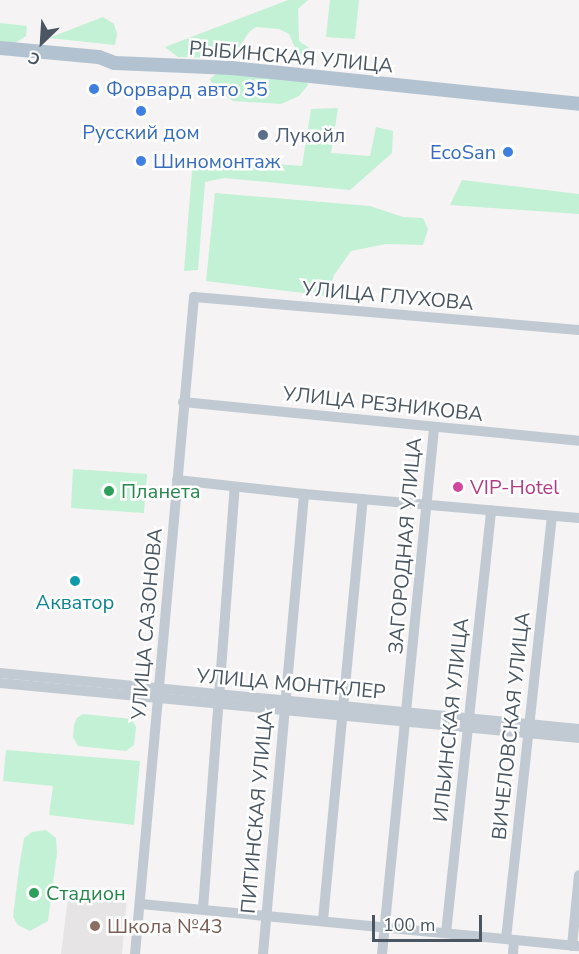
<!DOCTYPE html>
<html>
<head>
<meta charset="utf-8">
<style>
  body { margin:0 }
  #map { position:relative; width:579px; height:954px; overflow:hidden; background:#f5f3f3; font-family:"Nunito Sans",sans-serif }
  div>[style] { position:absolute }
  .education>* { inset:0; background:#e6e4e5 }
  .green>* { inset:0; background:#c3f1d5 }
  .minor>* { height:10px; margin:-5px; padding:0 5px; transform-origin:5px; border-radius:5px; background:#c1cad2 }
  .major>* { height:14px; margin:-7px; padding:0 7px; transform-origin:7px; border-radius:7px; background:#b3c2d1 }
  .dots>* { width:16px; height:16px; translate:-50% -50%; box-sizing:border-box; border:3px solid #fff; border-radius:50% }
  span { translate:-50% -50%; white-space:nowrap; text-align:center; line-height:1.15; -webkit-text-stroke:5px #fff; paint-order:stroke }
  .street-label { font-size:20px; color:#4a5661 }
  .shop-label { font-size:20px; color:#366cbe }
  .left { translate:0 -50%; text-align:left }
  .right { translate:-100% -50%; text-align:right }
  .service-label { font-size:20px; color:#4e5e75 }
  .hotel-label { font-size:20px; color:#b23c85 }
  .leisure-label { font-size:20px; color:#27864d }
  .culture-label { font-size:20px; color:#0d838f }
  .education-label { font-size:20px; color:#785e54 }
  .north { position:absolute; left:12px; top:12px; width:60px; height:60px; -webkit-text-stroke:4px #fff; paint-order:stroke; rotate:205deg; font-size:16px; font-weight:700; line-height:24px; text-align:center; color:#4a5661 }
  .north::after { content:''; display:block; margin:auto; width:21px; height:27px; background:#4a5661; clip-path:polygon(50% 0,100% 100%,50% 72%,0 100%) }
  .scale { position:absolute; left:372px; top:915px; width:110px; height:27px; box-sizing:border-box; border:3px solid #4a5661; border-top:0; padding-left:8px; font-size:18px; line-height:21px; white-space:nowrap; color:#4a5661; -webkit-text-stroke:4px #fff; paint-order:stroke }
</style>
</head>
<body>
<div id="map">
  <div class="education">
    <div style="clip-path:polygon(69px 890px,127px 898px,122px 954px,61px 954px)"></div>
  </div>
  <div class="green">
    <div style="clip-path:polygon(288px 0,308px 0,298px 9px,299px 41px,312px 50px,308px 63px,300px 59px,289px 34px,279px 29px,256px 27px,249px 32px,232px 58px,178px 57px,165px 47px)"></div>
    <div style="clip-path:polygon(330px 0,359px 0,355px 39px,326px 37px)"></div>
    <div style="clip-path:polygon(103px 17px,114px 24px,117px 34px,115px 45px,49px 38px)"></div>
    <div style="clip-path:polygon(0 23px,27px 26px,26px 36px,12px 45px,0 44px)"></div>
    <div style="clip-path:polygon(217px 73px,307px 81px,308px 85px,299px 96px,281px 104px,233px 101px,213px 86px,210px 79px)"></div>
    <div style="clip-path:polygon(338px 108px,331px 153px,370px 156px,376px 127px,393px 131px,392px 153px,350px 190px,224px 178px,205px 182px,198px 270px,184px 271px,193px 158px,302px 166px,311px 109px)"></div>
    <div style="clip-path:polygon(462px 180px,579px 194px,579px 214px,450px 205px)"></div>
    <div style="clip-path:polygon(215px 193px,370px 206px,403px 217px,423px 218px,428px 229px,423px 245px,386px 244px,351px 251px,334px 275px,328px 296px,206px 281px)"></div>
    <div style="clip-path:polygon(73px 469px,147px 474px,144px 513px,71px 508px)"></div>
    <div style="clip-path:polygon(83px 714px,132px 719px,136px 727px,134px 745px,126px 751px,78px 746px,73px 737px,74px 725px,77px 718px)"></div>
    <div style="clip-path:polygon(6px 750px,140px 761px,134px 825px,49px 815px,53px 786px,3px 781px)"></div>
    <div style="clip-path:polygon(46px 830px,56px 838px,57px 853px,48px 921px,30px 931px,18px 925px,13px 917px,19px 868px,24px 838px,32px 832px)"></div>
  </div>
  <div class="minor">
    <div style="left:183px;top:402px;width:398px;rotate:5.6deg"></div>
    <div style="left:177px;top:480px;width:128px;rotate:6.3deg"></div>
    <div style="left:304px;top:494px;width:276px;rotate:5deg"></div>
    <div style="left:0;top:673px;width:582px;rotate:5.52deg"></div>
    <div style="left:0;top:683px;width:582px;rotate:5.43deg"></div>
    <div style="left:141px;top:904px;width:440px;rotate:5.5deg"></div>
    <div style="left:203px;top:909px;width:423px;rotate:-85.7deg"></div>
    <div style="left:323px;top:920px;width:423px;rotate:-84.6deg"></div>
    <div style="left:446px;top:933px;width:425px;rotate:-83.9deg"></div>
    <div style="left:506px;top:939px;width:425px;rotate:-83.8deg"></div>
    <div style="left:572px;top:946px;width:71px;rotate:-84.4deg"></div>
    <div style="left:135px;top:954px;width:660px;rotate:-84.87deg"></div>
    <div style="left:194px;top:297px;width:386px;rotate:4.9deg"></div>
    <div style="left:263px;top:954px;width:462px;rotate:-84.9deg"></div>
    <div style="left:382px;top:954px;width:529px;rotate:-84.35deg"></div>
    <div style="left:513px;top:954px;width:14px;rotate:-86deg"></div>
  </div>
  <div class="major">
    <div style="left:0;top:48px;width:99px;rotate:5.2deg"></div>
    <div style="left:99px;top:57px;width:17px;rotate:21deg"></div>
    <div style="left:115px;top:63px;width:117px;rotate:2.4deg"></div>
    <div style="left:232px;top:68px;width:349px;rotate:5.9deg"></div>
  </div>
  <div class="dots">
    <div style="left:94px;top:89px;background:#3f7fe0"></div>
    <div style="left:141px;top:111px;background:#3f7fe0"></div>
    <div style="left:263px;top:135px;background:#5c6f8a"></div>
    <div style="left:508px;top:152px;background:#3f7fe0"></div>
    <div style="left:141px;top:161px;background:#3f7fe0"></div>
    <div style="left:458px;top:487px;background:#d1479c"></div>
    <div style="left:109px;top:491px;background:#2e9e5b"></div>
    <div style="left:75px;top:581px;background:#0f9aa8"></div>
    <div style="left:34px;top:893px;background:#2e9e5b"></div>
    <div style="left:95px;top:926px;background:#8d6e63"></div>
  </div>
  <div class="street-label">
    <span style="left:291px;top:57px;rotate:5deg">РЫБИНСКАЯ УЛИЦА</span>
    <span style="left:388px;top:296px;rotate:5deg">УЛИЦА ГЛУХОВА</span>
    <span style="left:383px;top:404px;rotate:6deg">УЛИЦА РЕЗНИКОВА</span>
    <span style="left:405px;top:546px;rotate:-85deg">ЗАГОРОДНАЯ УЛИЦА</span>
    <span style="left:147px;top:624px;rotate:-85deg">УЛИЦА САЗОНОВА</span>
    <span style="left:291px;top:684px;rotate:5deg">УЛИЦА МОНТКЛЕР</span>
    <span style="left:451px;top:720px;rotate:-84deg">ИЛЬИНСКАЯ УЛИЦА</span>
    <span style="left:511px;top:726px;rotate:-84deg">ВИЧЕЛОВСКАЯ УЛИЦА</span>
    <span style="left:257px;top:812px;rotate:-85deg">ПИТИНСКАЯ УЛИЦА</span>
  </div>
  <div class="shop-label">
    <span class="left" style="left:106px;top:89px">Форвард авто 35</span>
    <span style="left:141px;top:132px">Русский дом</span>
    <span class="right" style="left:496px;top:152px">EcoSan</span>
    <span class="left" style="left:153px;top:161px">Шиномонтаж</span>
  </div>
  <div class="service-label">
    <span class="left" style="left:275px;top:135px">Лукойл</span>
  </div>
  <div class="hotel-label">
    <span class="left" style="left:470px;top:487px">VIP-Hotel</span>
  </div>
  <div class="leisure-label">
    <span class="left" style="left:121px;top:491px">Планета</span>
    <span class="left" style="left:46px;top:893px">Стадион</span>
  </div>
  <div class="culture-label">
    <span style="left:75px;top:602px">Акватор</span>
  </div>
  <div class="education-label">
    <span class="left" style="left:107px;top:926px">Школа №43</span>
  </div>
  <div class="north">С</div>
  <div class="scale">100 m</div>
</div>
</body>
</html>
